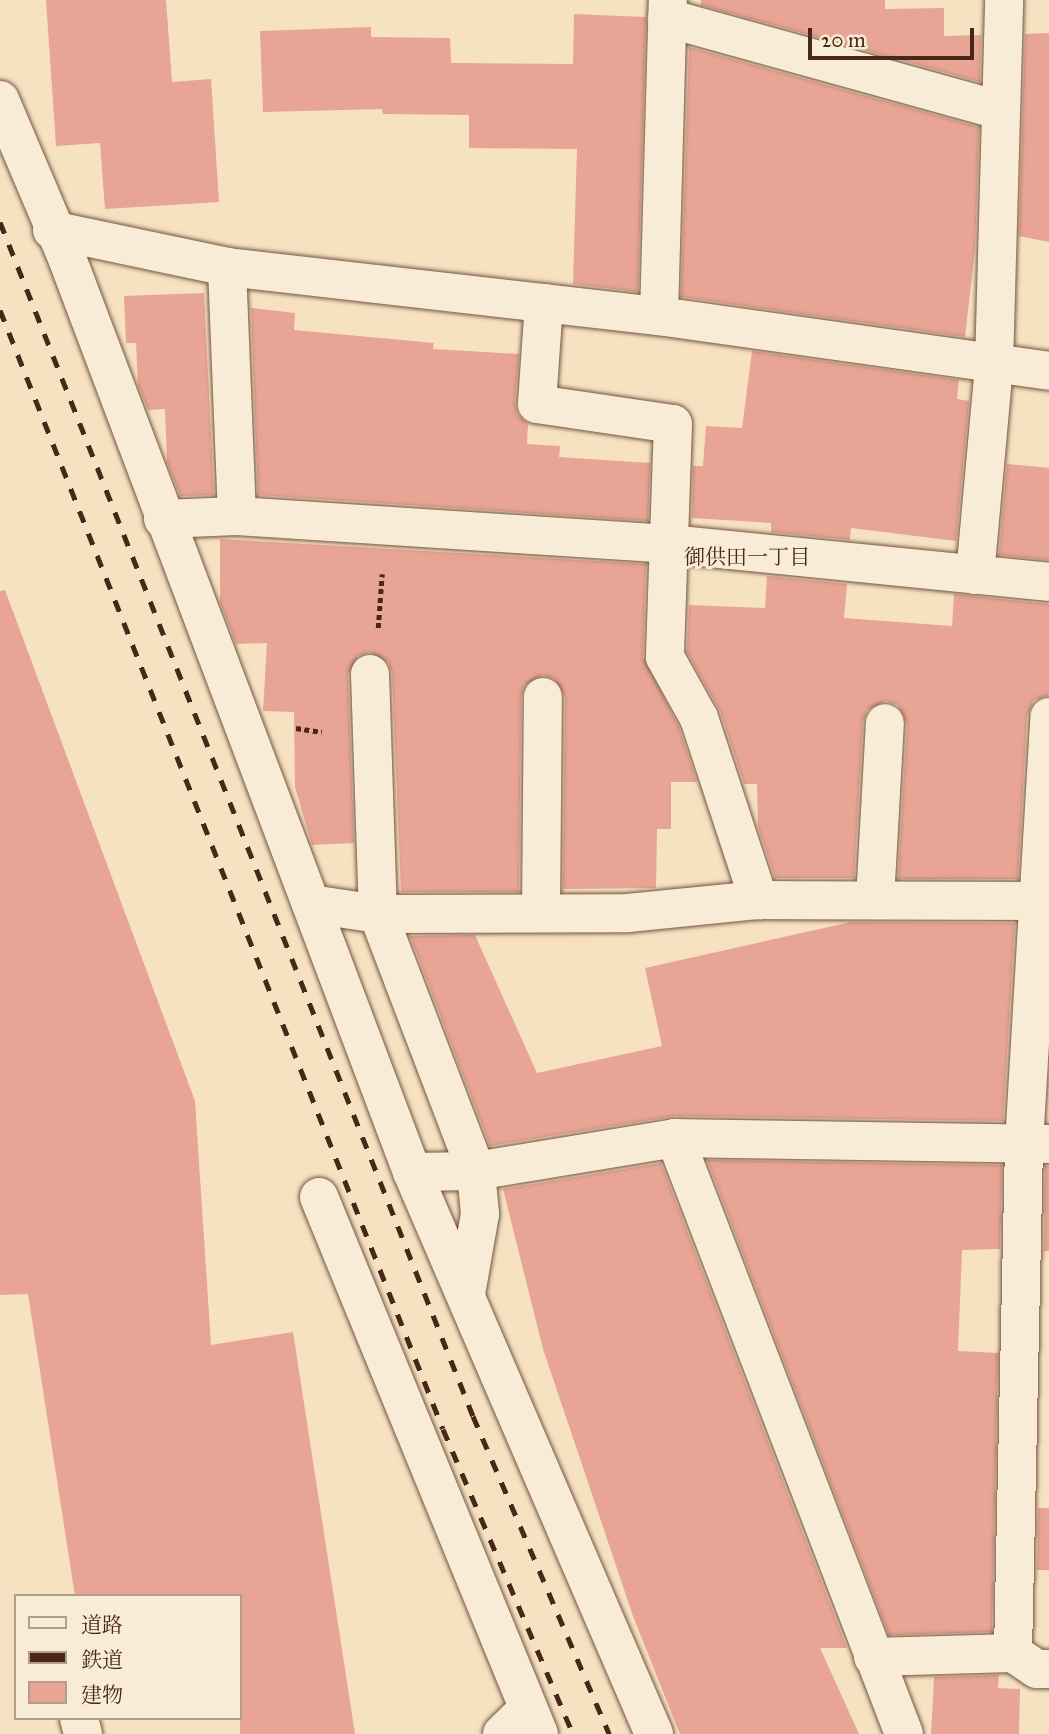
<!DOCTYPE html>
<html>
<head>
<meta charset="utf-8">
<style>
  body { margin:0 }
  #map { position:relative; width:1049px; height:1734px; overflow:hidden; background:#f6e2c1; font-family:"IM FELL Great Primer","Noto Serif JP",serif }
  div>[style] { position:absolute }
  .building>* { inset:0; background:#e8a494 }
  .path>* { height:4.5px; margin-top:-2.25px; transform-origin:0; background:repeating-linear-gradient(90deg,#492618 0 5px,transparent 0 8.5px) }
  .roads { filter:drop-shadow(0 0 2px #745542) drop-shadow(0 0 2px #745542) }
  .minor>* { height:38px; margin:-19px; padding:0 19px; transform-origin:19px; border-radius:19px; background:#f9ecd7 }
  .rail>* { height:5px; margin-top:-2.5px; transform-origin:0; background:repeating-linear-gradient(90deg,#492618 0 12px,transparent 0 24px) }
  span { translate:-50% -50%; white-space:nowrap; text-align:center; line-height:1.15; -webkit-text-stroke:6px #f9ecd7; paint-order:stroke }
  .neighbourhood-label { font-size:21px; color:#492618 }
  .legend { position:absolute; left:14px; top:1594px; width:228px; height:126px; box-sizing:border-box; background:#f9ecd7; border:2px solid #b39d8b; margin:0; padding:9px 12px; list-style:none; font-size:21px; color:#492618 }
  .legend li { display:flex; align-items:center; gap:14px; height:35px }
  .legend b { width:35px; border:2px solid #b39d8b }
  .scale { position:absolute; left:808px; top:28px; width:166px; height:32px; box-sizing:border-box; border:4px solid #492618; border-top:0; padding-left:9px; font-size:21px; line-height:24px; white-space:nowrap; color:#492618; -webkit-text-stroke:5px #f9ecd7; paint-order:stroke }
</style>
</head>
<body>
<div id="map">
  <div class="building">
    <div style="clip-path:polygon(46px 0,166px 0,172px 82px,211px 79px,219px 202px,105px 209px,100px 143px,56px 146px)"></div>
    <div style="clip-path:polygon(701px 0,885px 0,885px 9px,944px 8px,944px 36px,981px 35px,980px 82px,701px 5px)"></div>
    <div style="clip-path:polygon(574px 14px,646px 17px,638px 292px,573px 284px,577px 149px,469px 148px,469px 115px,383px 114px,382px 109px,263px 112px,260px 31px,371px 27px,371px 37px,450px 38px,451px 63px,573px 64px)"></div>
    <div style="clip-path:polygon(1049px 33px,1049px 242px,1019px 236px,1025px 34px)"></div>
    <div style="clip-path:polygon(689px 47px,979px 127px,975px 250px,965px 337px,681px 297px)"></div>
    <div style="clip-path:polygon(204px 293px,214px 495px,180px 496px,167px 462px,165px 409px,148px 410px,138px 385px,136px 343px,126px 343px,124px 296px)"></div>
    <div style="clip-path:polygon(251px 308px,295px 313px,294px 330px,434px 343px,433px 349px,519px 354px,515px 403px,517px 414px,528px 424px,527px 444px,560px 446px,559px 457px,650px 463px,648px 521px,258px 495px)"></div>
    <div style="clip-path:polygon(752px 351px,959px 380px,957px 399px,969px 401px,956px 541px,851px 528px,850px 540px,771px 532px,771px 523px,692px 518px,693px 466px,703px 466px,706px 426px,742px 428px)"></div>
    <div style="clip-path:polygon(1007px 464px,1049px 468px,1049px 560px,999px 555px)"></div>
    <div style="clip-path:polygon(220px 539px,646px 564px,643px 657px,679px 727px,697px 782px,671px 782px,671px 829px,657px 829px,656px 888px,563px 889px,565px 697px,555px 679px,543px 675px,525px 685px,521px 697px,519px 892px,401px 892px,392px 673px,388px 662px,370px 652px,358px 656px,348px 674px,354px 843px,312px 845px,295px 787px,294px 712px,263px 711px,267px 643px,236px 644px,220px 602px)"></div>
    <div style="clip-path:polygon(767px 576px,847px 584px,844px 618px,952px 626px,954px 594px,1049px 604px,1049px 695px,1034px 700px,1027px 716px,1018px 879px,898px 879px,907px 724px,898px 705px,886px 701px,867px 710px,863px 722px,854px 878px,775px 878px,758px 827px,757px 784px,744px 784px,720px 711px,687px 652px,689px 605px,765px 608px)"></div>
    <div style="clip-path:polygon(5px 590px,195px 1101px,211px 1345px,293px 1332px,355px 1734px,240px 1734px,240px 1596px,75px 1596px,28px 1294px,0 1295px,0 591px)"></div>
    <div style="clip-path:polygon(851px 922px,1015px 923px,1003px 1121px,675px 1116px,490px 1146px,410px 936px,475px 935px,537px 1073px,662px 1046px,645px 968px)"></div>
    <div style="clip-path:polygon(707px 1160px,1002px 1165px,1000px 1249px,962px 1250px,958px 1351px,998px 1353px,992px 1632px,889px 1635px)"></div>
    <div style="clip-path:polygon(661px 1163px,847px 1648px,820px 1648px,859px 1734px,680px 1734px,633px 1616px,543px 1349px,503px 1189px)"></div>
    <div style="clip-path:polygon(1045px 1166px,1049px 1166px,1049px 1251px,1044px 1251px)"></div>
    <div style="clip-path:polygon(1038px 1508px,1049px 1508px,1049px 1570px,1037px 1570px)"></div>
    <div style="clip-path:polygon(999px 1675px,998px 1688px,1020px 1689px,1019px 1734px,931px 1734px,934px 1677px)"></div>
  </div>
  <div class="path">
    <div style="left:378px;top:628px;width:54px;rotate:-85.8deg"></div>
    <div style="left:296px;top:728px;width:26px;rotate:9deg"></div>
  </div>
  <div class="roads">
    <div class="minor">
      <div style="left:667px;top:18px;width:344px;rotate:15.5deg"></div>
      <div style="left:0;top:100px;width:172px;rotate:67deg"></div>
      <div style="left:67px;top:258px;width:977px;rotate:69.32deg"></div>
      <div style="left:412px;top:1172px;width:612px;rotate:66.7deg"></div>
      <div style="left:52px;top:230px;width:179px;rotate:11.9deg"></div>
      <div style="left:227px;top:267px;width:435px;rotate:6.5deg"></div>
      <div style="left:659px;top:316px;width:394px;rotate:8deg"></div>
      <div style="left:227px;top:267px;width:249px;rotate:87.7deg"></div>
      <div style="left:544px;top:303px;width:101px;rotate:94deg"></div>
      <div style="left:537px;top:404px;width:137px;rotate:8.4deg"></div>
      <div style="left:673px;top:424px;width:233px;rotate:92deg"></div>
      <div style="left:665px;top:657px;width:70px;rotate:60.9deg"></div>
      <div style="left:699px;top:718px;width:192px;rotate:71.8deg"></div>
      <div style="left:659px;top:316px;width:316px;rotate:-88.4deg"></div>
      <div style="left:163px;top:519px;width:74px;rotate:-2.3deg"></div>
      <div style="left:237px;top:516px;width:434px;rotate:3.7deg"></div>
      <div style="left:670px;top:544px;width:381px;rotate:5.7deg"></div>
      <div style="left:975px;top:575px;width:211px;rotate:-84.8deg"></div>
      <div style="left:994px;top:365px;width:365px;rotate:-88.4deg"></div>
      <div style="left:370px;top:674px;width:240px;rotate:88.1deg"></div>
      <div style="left:378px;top:914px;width:275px;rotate:69.1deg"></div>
      <div style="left:476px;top:1171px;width:43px;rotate:84.7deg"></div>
      <div style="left:480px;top:1214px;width:81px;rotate:99.9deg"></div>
      <div style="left:875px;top:900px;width:177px;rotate:-86.8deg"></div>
      <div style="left:311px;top:904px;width:68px;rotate:8.5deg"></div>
      <div style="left:378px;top:914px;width:250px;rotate:-0.2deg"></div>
      <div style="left:628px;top:913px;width:132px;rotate:-5.7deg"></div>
      <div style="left:759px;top:900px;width:290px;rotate:0.2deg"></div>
      <div style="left:541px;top:913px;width:216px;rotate:-89.5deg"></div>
      <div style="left:675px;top:1138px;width:638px;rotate:68.98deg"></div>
      <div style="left:412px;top:1172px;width:64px;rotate:-0.9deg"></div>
      <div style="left:476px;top:1171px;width:202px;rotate:-9.4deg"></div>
      <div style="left:675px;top:1138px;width:374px;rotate:0.9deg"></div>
      <div style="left:319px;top:1197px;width:580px;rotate:67.72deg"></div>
      <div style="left:1013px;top:1653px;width:29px;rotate:34deg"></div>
      <div style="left:1037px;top:1669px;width:12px"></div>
      <div style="left:873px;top:1657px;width:140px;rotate:-1.6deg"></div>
      <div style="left:1013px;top:1653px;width:509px;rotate:-88.76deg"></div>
      <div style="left:1024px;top:1144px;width:428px;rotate:-86.6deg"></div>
      <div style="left:79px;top:1718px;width:16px;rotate:76deg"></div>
      <div style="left:502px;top:1734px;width:36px;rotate:-44deg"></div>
    </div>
  </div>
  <div class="rail">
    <div style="left:0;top:222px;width:1284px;rotate:68.39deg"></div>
    <div style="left:473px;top:1416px;width:346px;rotate:66.8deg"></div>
    <div style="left:0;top:310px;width:1203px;rotate:68.4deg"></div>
    <div style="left:443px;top:1429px;width:332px;rotate:66.9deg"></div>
  </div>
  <div class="neighbourhood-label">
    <span style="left:747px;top:557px">御供田一丁目</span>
  </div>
  <ul class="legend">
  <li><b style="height:9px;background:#f9ecd7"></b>道路</li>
  <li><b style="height:9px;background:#492618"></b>鉄道</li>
  <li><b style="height:19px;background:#e8a494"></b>建物</li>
  </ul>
  <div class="scale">20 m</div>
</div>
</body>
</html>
